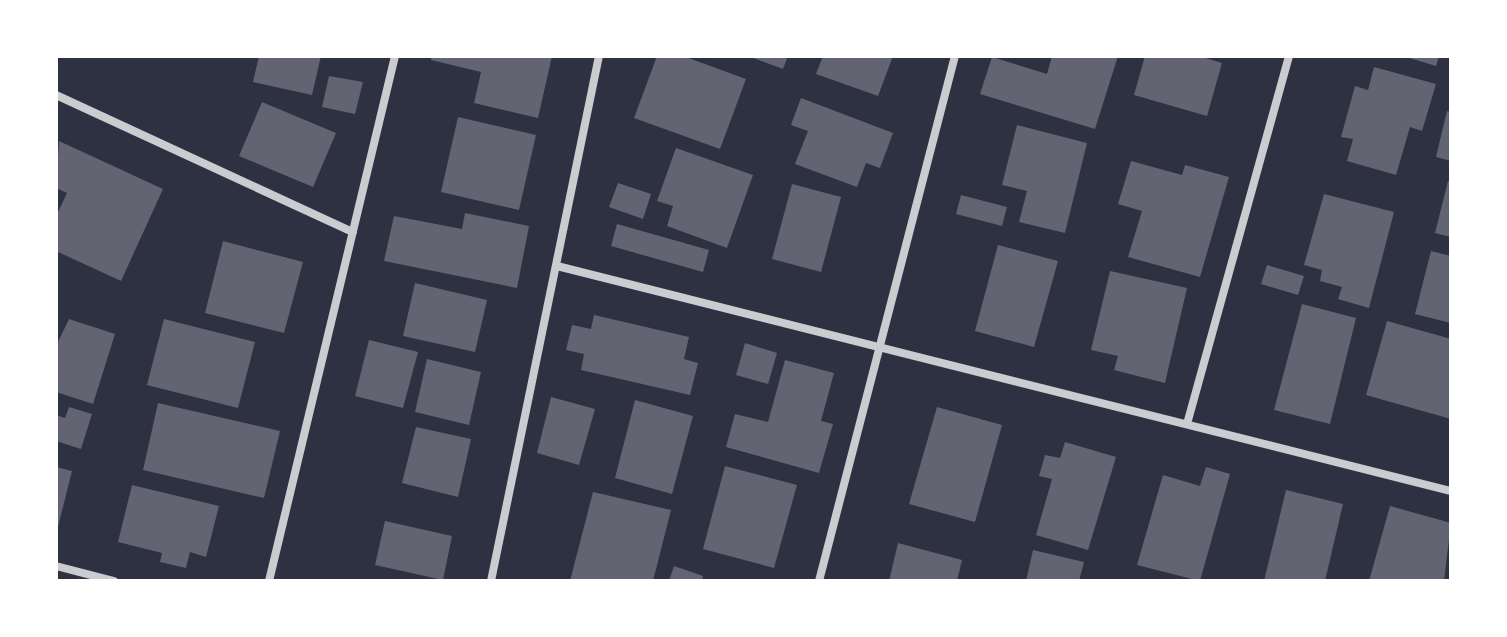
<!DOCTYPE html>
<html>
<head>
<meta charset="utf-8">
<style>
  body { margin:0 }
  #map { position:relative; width:1507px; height:637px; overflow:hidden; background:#2d3142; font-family:"Playfair Display",serif }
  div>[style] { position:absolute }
  .building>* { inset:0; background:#626471 }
  .minor>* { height:8px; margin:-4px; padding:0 4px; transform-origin:4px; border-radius:4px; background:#caccd0 }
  span { translate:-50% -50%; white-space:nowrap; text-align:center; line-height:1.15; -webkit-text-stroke:7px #fff; paint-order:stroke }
  .frame { position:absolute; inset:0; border:58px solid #fff; pointer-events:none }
</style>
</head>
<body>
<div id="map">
  <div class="building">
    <div style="clip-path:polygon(259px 56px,321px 56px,312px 95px,253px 82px)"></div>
    <div style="clip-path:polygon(432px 56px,552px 56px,538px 118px,474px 103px,481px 72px,431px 60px)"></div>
    <div style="clip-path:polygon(657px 56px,683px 56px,746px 79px,720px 149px,634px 118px)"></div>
    <div style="clip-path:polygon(748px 56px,788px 56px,783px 69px)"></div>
    <div style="clip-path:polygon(823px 56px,893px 56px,878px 96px,816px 74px)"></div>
    <div style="clip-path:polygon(1052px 56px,1118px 56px,1095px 129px,980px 94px,992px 57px,1047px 74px)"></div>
    <div style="clip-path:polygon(1145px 56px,1199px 56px,1222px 63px,1207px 116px,1134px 95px)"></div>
    <div style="clip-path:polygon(1403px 56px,1439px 56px,1436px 66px)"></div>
    <div style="clip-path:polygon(1374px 67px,1436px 84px,1422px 131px,1410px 127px,1396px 175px,1347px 161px,1353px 139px,1341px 137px,1355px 86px,1368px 90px)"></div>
    <div style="clip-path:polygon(329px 76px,363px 82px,355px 114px,322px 107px)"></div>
    <div style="clip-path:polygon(801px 98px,893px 133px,880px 168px,866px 163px,857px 187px,795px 164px,808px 131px,791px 125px)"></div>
    <div style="clip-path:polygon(262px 102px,336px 133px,313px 187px,239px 156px)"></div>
    <div style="clip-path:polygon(1447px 111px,1451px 112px,1451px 161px,1436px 157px)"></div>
    <div style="clip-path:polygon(458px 117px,536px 135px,519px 210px,441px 192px)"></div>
    <div style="clip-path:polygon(1017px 125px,1087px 143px,1065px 233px,1019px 222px,1027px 191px,1002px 185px)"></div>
    <div style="clip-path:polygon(59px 141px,163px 189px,121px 281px,56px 251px,56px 216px,67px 193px,56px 188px)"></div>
    <div style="clip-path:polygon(676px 148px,753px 175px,727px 248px,667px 226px,673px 206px,657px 201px)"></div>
    <div style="clip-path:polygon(1131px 161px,1182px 175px,1185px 165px,1229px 177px,1200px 277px,1128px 257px,1142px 211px,1118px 204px)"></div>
    <div style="clip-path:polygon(1448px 181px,1451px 182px,1451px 237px,1435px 233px)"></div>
    <div style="clip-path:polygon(618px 183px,651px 194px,643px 219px,609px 207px)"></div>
    <div style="clip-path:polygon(792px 184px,841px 197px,821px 272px,772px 259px)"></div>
    <div style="clip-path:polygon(1324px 194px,1394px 212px,1369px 308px,1338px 299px,1342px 287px,1320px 281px,1322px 270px,1304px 265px)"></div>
    <div style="clip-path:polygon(961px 195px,1007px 207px,1002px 226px,956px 214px)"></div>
    <div style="clip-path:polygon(465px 213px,529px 226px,517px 288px,384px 261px,394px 216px,462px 229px)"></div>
    <div style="clip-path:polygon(617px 224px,709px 250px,703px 272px,611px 246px)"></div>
    <div style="clip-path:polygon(223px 241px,303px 262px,284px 333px,205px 313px)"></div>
    <div style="clip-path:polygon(998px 245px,1058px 261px,1034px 347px,975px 331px)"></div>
    <div style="clip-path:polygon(1431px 251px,1451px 256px,1451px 323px,1415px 314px)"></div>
    <div style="clip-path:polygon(1267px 265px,1304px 276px,1298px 295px,1261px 284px)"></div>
    <div style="clip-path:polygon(1110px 271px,1187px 288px,1165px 383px,1114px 370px,1118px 356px,1091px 350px)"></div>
    <div style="clip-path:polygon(415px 283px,487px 300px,475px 352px,403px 336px)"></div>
    <div style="clip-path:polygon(1302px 304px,1356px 318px,1330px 424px,1274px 410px)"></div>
    <div style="clip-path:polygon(594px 315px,689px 337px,684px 359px,698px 363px,690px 395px,581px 370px,584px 354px,566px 350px,572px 325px,591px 329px)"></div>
    <div style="clip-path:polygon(69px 319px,115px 334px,93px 404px,56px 392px,56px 346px)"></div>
    <div style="clip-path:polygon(164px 319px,255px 342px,238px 408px,147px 385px)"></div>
    <div style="clip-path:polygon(1387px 321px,1451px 339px,1451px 419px,1366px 395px)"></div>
    <div style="clip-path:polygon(369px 340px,418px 352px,403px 408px,355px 396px)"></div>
    <div style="clip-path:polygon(745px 343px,777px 353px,768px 384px,736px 375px)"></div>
    <div style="clip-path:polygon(427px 359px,481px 372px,469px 425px,415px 412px)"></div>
    <div style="clip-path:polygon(785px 360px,834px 373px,821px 421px,833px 424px,819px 473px,726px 447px,735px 414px,768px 422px)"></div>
    <div style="clip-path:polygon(551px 397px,595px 409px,579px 465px,537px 453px)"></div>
    <div style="clip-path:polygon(635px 400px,693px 416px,672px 494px,615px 478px)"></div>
    <div style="clip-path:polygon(158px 403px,280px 431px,264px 498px,143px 470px)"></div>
    <div style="clip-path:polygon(69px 407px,92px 414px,81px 449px,56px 441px,56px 415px,65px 418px)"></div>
    <div style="clip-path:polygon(937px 407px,1002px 425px,975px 522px,909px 504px)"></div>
    <div style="clip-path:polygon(416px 427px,471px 439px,458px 497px,402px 483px)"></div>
    <div style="clip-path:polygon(1065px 442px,1116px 457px,1088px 550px,1036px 535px,1052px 479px,1039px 476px,1045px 455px,1060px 458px)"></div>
    <div style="clip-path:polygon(725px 466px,797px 485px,774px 568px,703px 549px)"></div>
    <div style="clip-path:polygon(56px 467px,72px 471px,57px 531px,56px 530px)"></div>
    <div style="clip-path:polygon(1206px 467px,1230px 474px,1200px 581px,1137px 565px,1163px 475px,1200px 486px)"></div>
    <div style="clip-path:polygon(132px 485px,219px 506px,206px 557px,190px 552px,186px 568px,160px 562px,162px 553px,118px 542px)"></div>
    <div style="clip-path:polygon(1286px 490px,1343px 504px,1325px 581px,1264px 581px)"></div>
    <div style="clip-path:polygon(593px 492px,671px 510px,653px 581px,570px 581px)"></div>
    <div style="clip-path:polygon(1390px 506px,1451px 523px,1444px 581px,1369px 581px)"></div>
    <div style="clip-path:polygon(385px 521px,452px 536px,443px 580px,375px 565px)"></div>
    <div style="clip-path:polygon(898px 543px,962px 560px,957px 581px,889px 581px)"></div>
    <div style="clip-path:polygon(1033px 550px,1084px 562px,1079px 581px,1026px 581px)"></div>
    <div style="clip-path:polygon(674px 566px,703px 576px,702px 581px,669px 581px)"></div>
  </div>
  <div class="minor">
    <div style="left:56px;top:95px;width:327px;rotate:24.8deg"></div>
    <div style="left:557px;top:266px;width:922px;rotate:14.13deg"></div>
    <div style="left:1187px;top:424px;width:382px;rotate:-74.5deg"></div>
    <div style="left:56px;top:566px;width:60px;rotate:14.5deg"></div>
    <div style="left:269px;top:581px;width:540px;rotate:-76.5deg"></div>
    <div style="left:491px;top:581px;width:536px;rotate:-78.38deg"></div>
    <div style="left:819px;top:581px;width:542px;rotate:-75.48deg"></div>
  </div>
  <div class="frame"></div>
</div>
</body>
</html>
